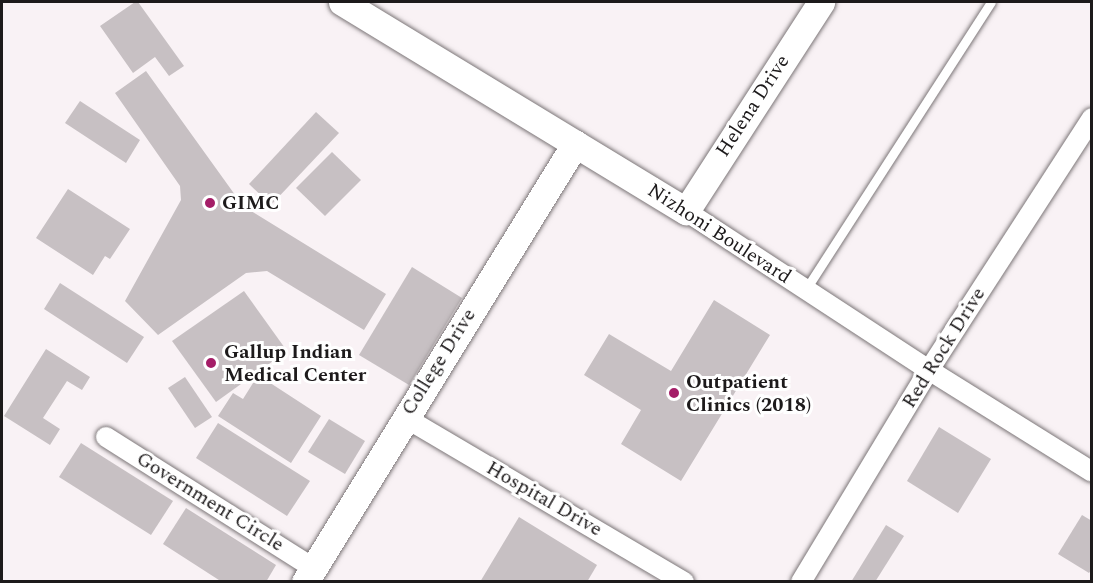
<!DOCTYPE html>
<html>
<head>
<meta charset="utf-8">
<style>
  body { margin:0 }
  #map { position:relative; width:1093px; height:583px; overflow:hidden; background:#f9f2f5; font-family:Spectral,serif }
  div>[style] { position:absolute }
  .building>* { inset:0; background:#c7c0c3 }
  .roads { filter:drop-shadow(0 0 2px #7c7678) drop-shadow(0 0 2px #7c7678) }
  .service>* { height:9px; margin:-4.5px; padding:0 4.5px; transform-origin:4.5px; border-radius:4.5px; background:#fff }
  .minor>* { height:20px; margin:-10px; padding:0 10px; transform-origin:10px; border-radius:10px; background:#fff }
  .secondary>* { height:27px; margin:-13.5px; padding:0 13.5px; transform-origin:13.5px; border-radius:13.5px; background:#fff }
  .dots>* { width:16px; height:16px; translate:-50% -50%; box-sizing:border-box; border:3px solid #fff; border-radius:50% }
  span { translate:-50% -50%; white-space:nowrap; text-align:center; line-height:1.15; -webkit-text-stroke:6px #fff; paint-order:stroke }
  .street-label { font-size:20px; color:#1d1a1b }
  .poi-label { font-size:20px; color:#1d1a1b; font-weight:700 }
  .left { translate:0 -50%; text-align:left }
  .frame { position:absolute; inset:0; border:3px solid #1d1a1b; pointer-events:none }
</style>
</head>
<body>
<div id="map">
  <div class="building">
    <div style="clip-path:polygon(135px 2px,138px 2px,184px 66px,169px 76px,155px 57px,133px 73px,100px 26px)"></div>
    <div style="clip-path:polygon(146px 71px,243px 206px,386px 294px,364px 330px,267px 271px,246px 273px,158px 335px,125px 301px,181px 200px,180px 186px,115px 93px)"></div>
    <div style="clip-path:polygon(80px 101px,140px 140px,126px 163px,65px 123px)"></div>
    <div style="clip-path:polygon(316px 112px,339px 133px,271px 205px,249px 184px)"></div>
    <div style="clip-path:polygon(332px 152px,361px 180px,325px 216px,296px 188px)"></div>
    <div style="clip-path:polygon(68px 189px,130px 229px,110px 259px,105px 256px,93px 275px,36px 238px)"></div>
    <div style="clip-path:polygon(412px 267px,462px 298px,409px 385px,359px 355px)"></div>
    <div style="clip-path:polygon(60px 283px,144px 337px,127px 363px,44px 309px)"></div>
    <div style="clip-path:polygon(244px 291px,287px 351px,216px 402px,172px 341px)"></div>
    <div style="clip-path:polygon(714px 300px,770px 335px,681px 481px,621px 444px,641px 410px,584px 375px,609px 334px,671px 371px)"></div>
    <div style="clip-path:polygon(46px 349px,90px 377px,82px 390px,67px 381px,43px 418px,60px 429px,50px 445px,4px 416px)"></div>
    <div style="clip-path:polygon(258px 375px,321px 416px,291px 463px,218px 416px,233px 393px,243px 399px)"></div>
    <div style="clip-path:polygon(185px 377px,212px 417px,195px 428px,168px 388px)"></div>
    <div style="clip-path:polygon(329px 419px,365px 441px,345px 474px,308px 452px)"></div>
    <div style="clip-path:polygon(218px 423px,310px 481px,287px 516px,196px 458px)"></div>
    <div style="clip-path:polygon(939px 427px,991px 459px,958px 513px,907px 481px)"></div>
    <div style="clip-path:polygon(81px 443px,173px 501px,151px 535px,59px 477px)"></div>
    <div style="clip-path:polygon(186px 508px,276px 565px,266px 582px,222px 582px,163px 544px)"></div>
    <div style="clip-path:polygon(1082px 515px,1092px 521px,1092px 569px,1089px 573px,1058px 554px)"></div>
    <div style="clip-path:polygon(519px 517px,597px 565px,587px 582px,480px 582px)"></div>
    <div style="clip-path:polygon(886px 525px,904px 536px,875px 582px,851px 582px)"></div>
  </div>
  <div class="roads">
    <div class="service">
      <div style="left:806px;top:289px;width:341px;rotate:-57.2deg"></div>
    </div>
    <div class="minor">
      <div style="left:686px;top:211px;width:290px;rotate:33.2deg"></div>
      <div style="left:929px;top:370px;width:192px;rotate:32deg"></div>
      <div style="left:404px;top:417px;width:325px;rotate:30.5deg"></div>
      <div style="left:106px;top:437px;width:245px;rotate:32.3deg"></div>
      <div style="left:801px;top:582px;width:248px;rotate:-58.9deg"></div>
      <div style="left:929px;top:370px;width:300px;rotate:-57.1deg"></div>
    </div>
    <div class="secondary">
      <div style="left:342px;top:2px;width:403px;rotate:31.3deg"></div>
      <div style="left:686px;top:211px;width:249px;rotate:-57.1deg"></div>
      <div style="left:305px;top:582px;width:515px;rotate:-58.35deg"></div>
    </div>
  </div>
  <div class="dots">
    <div style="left:210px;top:203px;background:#a41d67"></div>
    <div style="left:211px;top:363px;background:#a41d67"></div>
    <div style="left:674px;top:393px;background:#a41d67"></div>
  </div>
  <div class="street-label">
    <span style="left:753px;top:106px;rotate:-57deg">Helena Drive</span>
    <span style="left:719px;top:234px;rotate:33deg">Nizhoni Boulevard</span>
    <span style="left:944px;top:348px;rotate:-58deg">Red Rock Drive</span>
    <span style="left:439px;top:362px;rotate:-58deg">College Drive</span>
    <span style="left:544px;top:499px;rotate:30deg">Hospital Drive</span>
    <span style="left:210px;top:502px;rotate:32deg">Government Circle</span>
  </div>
  <div class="poi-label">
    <span class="left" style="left:222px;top:203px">GIMC</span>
    <span class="left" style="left:224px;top:364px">Gallup Indian<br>Medical Center</span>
    <span class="left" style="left:686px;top:394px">Outpatient<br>Clinics (2018)</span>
  </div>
  <div class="frame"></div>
</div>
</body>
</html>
